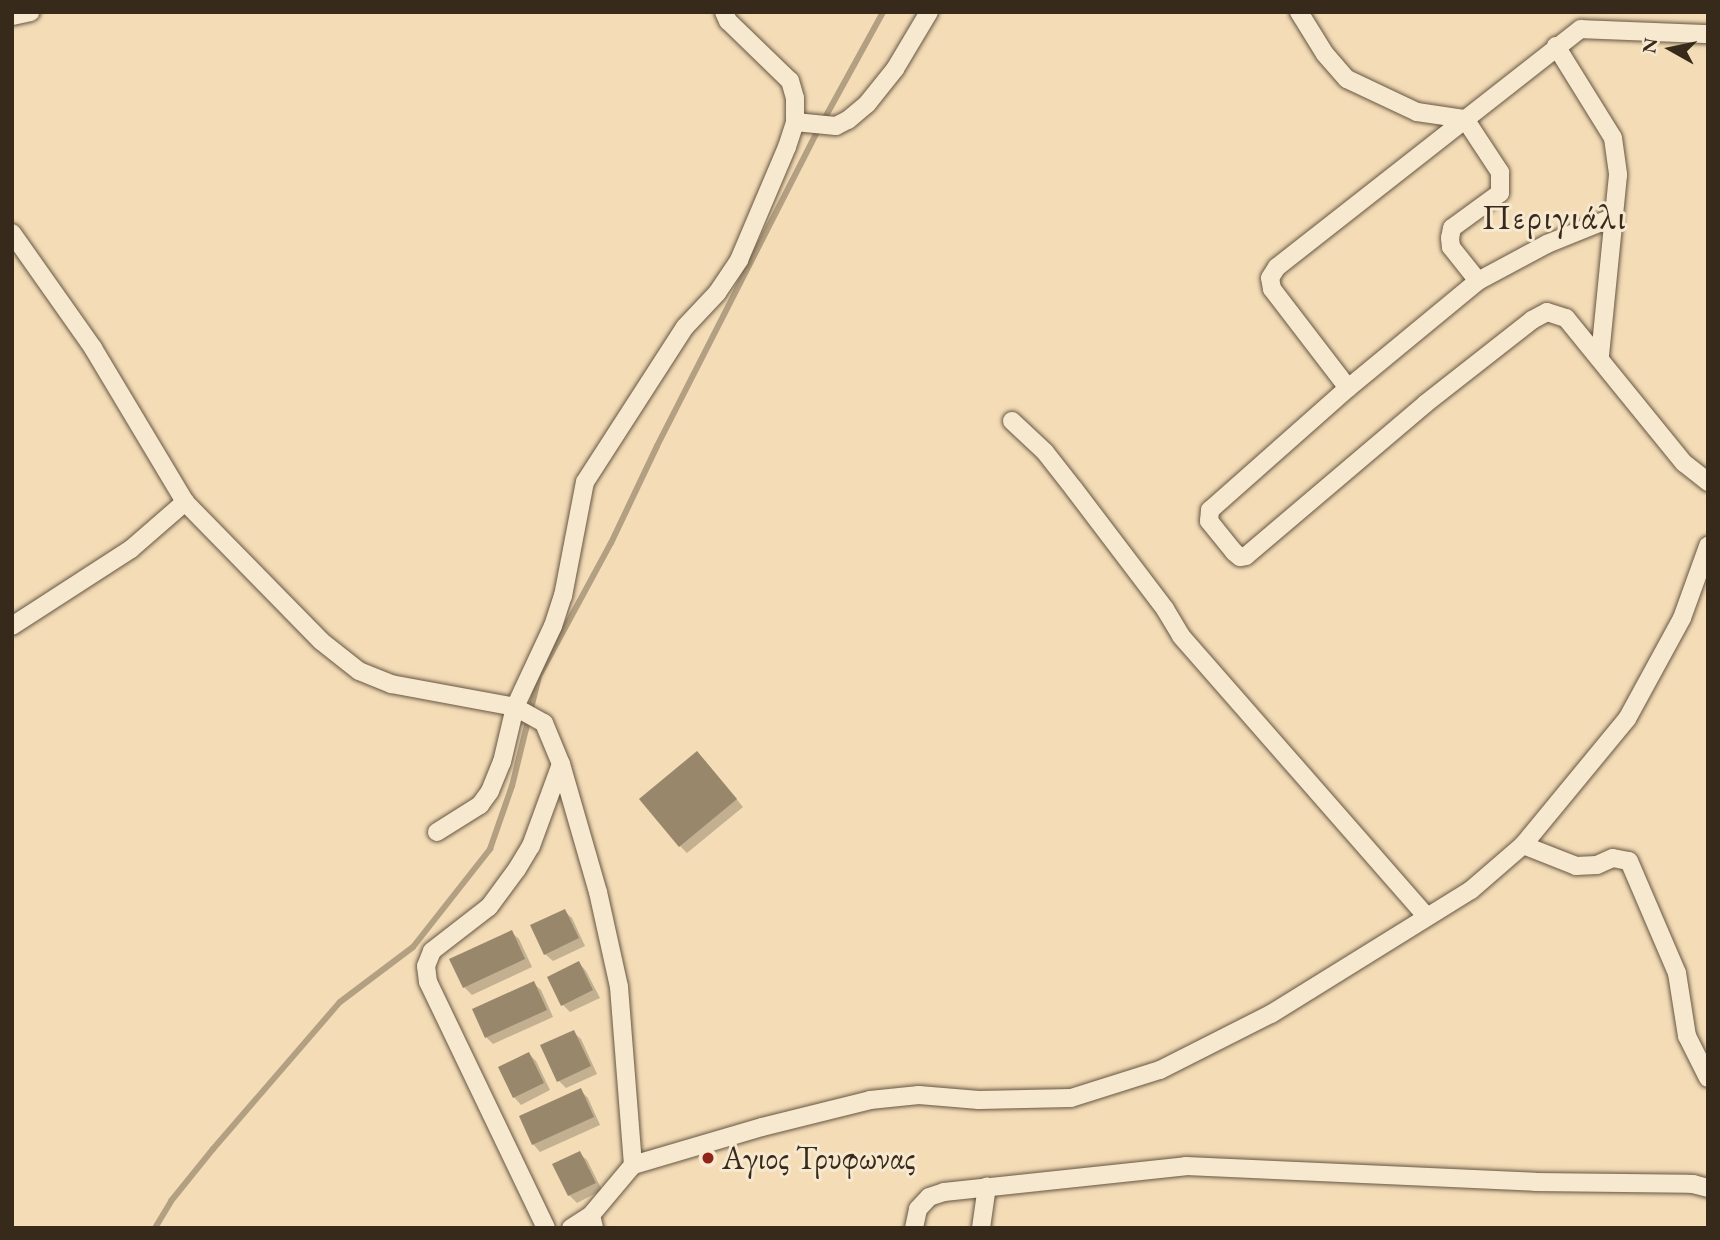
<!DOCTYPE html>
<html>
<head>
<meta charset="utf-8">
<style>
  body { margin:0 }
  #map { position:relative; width:1720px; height:1240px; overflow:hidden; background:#f3dcb6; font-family:"EB Garamond",serif }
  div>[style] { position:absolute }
  .shadow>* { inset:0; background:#0003 }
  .stream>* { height:6px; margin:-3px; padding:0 3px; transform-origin:3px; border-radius:3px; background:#b39f81 }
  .building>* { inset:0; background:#99876c }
  .roads { filter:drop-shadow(0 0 2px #675642) drop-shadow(0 0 2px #675642) }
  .street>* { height:18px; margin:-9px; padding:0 9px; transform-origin:9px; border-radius:9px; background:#f7e8d0 }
  .dots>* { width:19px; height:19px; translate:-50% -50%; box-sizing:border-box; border:4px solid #f7e8d0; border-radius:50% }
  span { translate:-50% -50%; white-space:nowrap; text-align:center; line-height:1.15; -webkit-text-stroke:6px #f7e8d0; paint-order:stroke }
  .poi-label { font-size:32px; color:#382a1b }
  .left { translate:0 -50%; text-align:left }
  .quarter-label { font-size:35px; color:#382a1b; letter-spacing:2px }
  .frame { position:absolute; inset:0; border:14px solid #382a1b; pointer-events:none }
  .north { position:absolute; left:1636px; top:14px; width:70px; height:70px; -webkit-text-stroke:5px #f7e8d0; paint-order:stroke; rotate:279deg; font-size:19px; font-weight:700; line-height:28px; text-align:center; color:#382a1b }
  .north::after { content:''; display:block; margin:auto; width:24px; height:32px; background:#382a1b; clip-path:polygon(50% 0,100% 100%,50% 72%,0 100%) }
</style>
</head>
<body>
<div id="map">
  <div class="shadow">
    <div style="clip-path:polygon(705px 761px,743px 807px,687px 853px,680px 846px)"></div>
    <div style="clip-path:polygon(564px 911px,572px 918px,585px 946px,553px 961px,545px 954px)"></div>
    <div style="clip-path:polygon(511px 932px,519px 939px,532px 967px,472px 995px,464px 987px)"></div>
    <div style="clip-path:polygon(579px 963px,586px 971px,600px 998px,570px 1012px,563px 1005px)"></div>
    <div style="clip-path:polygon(533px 983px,541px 990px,553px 1017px,493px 1044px,486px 1037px)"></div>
    <div style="clip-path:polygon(573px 1032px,581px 1039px,597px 1074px,566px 1088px,559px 1081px)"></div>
    <div style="clip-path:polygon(529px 1054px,536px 1061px,550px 1090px,521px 1105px,514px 1097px)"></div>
    <div style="clip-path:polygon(580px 1090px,588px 1098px,600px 1125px,540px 1152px,533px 1144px)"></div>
    <div style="clip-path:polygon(579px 1153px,587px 1160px,602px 1190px,577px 1203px,569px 1195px)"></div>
  </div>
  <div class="stream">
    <div style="left:155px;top:1228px;width:31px;rotate:-59deg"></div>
    <div style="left:171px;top:1201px;width:67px;rotate:-51.1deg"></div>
    <div style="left:213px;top:1149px;width:194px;rotate:-49.2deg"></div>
    <div style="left:340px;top:1002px;width:91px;rotate:-37deg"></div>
    <div style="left:413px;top:947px;width:125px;rotate:-51.8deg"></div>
    <div style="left:490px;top:849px;width:67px;rotate:-70.8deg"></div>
    <div style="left:512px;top:786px;width:113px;rotate:-76.2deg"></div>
    <div style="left:539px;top:676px;width:151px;rotate:-61.6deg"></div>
    <div style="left:611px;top:543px;width:107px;rotate:-64.6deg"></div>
    <div style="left:657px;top:446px;width:350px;rotate:-63deg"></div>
    <div style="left:816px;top:134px;width:139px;rotate:-61.2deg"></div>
  </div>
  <div class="building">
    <div style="clip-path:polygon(697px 751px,737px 799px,679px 847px,639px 799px)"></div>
    <div style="clip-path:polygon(565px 909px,579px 938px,544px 955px,530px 925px)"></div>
    <div style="clip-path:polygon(512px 930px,525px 959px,463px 988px,449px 959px)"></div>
    <div style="clip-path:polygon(579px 961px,593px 990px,561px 1006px,547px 977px)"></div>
    <div style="clip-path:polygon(534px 981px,547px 1010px,485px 1038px,472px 1009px)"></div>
    <div style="clip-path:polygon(574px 1030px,591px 1066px,557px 1082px,540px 1045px)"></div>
    <div style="clip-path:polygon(529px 1052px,544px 1083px,513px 1098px,498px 1067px)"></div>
    <div style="clip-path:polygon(581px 1088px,594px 1117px,532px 1145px,519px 1116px)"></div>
    <div style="clip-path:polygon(580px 1151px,596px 1183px,568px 1196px,552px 1164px)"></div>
  </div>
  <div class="roads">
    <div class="street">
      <div style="left:1299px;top:12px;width:49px;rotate:58.2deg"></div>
      <div style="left:1325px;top:54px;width:33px;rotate:49deg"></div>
      <div style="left:1347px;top:79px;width:77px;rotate:25.2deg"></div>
      <div style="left:1417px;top:112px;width:49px;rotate:8.3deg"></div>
      <div style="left:1465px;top:119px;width:64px;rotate:56.6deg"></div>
      <div style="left:1500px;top:172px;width:21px;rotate:90deg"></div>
      <div style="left:1500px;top:193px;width:59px;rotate:143.9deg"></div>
      <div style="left:1452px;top:228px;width:10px;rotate:101deg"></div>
      <div style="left:1450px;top:238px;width:9px;rotate:84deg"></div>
      <div style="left:1451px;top:247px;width:43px;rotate:51.5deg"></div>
      <div style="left:12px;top:16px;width:19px;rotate:-12deg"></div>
      <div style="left:1556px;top:46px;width:108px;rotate:58.2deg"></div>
      <div style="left:1613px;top:138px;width:37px;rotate:82deg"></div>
      <div style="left:1618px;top:175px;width:182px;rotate:95.7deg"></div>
      <div style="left:795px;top:122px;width:41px;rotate:5.6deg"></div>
      <div style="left:836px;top:126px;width:13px;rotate:-27deg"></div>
      <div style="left:848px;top:120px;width:25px;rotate:-40deg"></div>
      <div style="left:867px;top:104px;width:45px;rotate:-51.3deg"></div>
      <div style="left:895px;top:69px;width:66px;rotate:-59.2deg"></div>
      <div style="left:1614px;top:217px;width:72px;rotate:158.1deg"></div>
      <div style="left:1547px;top:244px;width:78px;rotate:151.8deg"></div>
      <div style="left:1478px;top:281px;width:168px;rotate:140.5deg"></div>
      <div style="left:1348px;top:388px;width:184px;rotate:138.5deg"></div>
      <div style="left:1210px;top:510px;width:11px;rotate:95deg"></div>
      <div style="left:1209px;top:521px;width:40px;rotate:51deg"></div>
      <div style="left:1234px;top:552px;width:8px;rotate:40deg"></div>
      <div style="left:1240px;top:557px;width:6px;rotate:-9deg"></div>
      <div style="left:1246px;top:556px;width:235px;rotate:-40.3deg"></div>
      <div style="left:1425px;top:404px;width:136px;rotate:-38.1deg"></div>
      <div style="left:1532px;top:320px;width:17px;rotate:-28deg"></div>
      <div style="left:1547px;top:312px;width:20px;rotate:18deg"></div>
      <div style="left:1566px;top:318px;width:187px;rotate:50.9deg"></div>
      <div style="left:1684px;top:463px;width:31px;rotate:38deg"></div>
      <div style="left:12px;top:233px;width:141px;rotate:54.8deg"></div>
      <div style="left:93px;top:348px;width:179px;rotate:59.1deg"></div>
      <div style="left:185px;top:502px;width:194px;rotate:45.6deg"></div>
      <div style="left:321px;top:641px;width:48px;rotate:38.3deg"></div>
      <div style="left:359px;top:671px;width:35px;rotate:22deg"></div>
      <div style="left:391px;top:684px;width:126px;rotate:10.5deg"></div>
      <div style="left:515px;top:707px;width:33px;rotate:29deg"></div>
      <div style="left:544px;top:723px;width:44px;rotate:67.5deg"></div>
      <div style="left:561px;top:764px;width:133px;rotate:73.9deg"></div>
      <div style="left:598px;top:892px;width:97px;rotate:77.5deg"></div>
      <div style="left:619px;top:987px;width:179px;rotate:85.5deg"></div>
      <div style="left:1348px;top:388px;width:125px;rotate:-127.5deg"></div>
      <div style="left:1272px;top:289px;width:11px;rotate:-100deg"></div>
      <div style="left:1270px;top:278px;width:13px;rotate:-58deg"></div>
      <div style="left:1277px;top:267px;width:386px;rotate:-38.1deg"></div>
      <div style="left:1581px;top:29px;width:127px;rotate:2.3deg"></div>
      <div style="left:1012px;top:421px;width:45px;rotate:43.2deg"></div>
      <div style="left:1045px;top:452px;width:47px;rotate:51.9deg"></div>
      <div style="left:1074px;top:489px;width:151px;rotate:52.8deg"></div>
      <div style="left:1165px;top:609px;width:31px;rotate:59deg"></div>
      <div style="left:1181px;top:636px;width:373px;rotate:48.8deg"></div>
      <div style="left:12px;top:626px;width:142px;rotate:-32.9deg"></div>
      <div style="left:131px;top:549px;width:72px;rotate:-41deg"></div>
      <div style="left:437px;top:832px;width:51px;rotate:-32.1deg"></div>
      <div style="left:480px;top:805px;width:17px;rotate:-54deg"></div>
      <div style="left:490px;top:791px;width:31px;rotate:-68deg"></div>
      <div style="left:502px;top:762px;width:57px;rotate:-76.7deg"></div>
      <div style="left:515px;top:707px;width:89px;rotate:-64.9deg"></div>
      <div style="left:553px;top:626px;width:32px;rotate:-72deg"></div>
      <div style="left:563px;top:596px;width:116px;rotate:-79.1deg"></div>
      <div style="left:585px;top:482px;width:184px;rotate:-57.2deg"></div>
      <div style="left:685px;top:327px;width:47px;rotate:-46.7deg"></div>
      <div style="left:717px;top:293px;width:40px;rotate:-56deg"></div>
      <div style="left:739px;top:260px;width:123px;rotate:-67deg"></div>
      <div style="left:787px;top:147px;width:26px;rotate:-72deg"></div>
      <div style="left:795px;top:122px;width:24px;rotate:-90deg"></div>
      <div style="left:795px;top:98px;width:18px;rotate:-106deg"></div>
      <div style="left:790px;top:81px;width:86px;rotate:-135.9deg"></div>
      <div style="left:728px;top:21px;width:10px;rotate:-114deg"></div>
      <div style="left:1523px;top:845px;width:57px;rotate:21.6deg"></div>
      <div style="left:1576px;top:866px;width:21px;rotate:-3deg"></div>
      <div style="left:1597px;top:865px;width:17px;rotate:-24deg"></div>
      <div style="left:1613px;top:858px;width:16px;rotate:11deg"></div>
      <div style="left:1629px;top:861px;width:122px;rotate:66.8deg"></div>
      <div style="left:1677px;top:973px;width:64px;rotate:81deg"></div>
      <div style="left:1687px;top:1036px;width:47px;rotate:63.4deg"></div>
      <div style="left:546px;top:1228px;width:273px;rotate:-115.6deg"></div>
      <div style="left:428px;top:982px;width:16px;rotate:-97deg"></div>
      <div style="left:426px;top:966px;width:16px;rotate:-68deg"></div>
      <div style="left:432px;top:951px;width:72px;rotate:-37.7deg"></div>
      <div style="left:489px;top:907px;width:47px;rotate:-53.6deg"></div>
      <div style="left:517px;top:869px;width:27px;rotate:-59deg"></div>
      <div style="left:531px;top:846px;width:87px;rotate:-69.9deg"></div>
      <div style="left:571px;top:1228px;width:24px;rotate:-33deg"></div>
      <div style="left:594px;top:1228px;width:13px;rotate:-103deg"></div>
      <div style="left:591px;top:1215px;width:65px;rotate:-50deg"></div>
      <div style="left:633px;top:1165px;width:134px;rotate:-16.4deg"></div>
      <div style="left:762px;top:1127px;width:111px;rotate:-14deg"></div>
      <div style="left:870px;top:1100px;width:49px;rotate:-5.8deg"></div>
      <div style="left:919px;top:1095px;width:60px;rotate:4.8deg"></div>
      <div style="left:979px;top:1100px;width:92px;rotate:-1.2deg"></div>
      <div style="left:1071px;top:1098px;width:93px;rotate:-17.5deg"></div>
      <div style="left:1160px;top:1070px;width:124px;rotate:-26.8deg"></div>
      <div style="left:1271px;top:1014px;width:235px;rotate:-31.8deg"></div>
      <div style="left:1471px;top:890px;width:69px;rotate:-40.9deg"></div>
      <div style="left:1523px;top:845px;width:163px;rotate:-50.5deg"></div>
      <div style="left:1627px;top:719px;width:115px;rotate:-61.4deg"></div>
      <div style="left:1682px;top:618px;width:77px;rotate:-70.1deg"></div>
      <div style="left:914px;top:1228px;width:19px;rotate:-78deg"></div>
      <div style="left:918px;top:1209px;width:16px;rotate:-47deg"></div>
      <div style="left:929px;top:1197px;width:16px;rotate:-18deg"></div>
      <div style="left:944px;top:1192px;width:243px;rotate:-6.1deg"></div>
      <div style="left:1186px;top:1166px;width:349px;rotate:2.6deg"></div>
      <div style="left:1535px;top:1182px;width:158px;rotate:0.7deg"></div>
      <div style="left:1693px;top:1184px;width:16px;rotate:15deg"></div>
      <div style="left:981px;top:1228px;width:42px;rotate:-81.9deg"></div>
    </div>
  </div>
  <div class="dots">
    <div style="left:708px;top:1158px;background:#8f2418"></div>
  </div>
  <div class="poi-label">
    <span class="left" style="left:722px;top:1158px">Αγιος Τρυφωνας</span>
  </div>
  <div class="quarter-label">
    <span style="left:1555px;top:217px">Περιγιάλι</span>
  </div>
  <div class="frame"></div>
  <div class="north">N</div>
</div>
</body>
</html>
